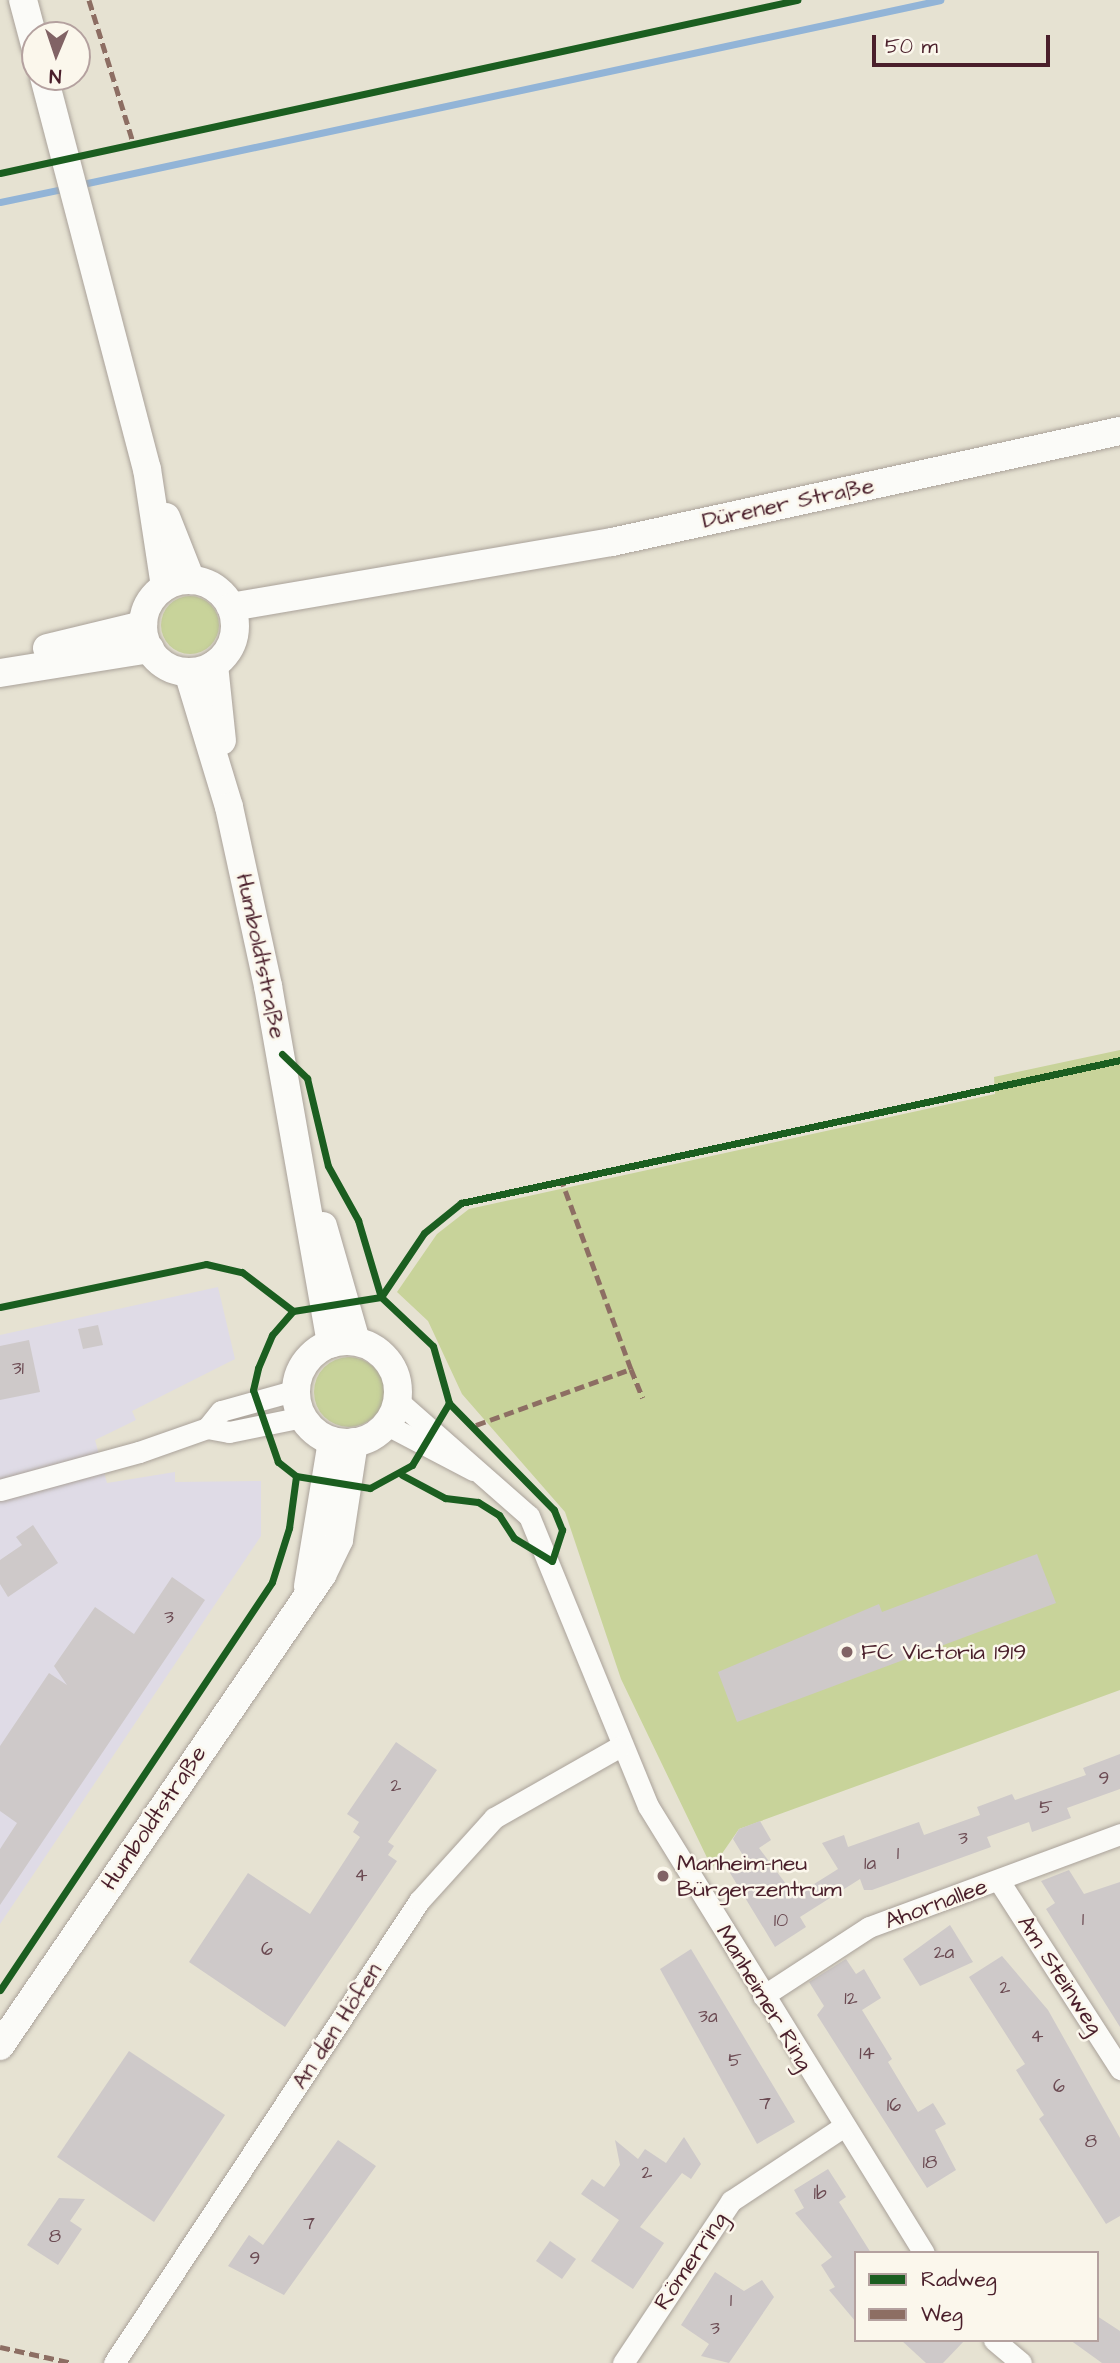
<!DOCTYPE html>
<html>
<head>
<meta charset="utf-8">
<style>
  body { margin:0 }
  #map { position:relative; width:1120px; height:2363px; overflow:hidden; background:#e6e2d2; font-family:"Architects Daughter",sans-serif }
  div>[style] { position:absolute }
  .built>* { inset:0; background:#dfdbe6 }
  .green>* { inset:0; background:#c8d39a }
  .round { border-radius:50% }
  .stream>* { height:7px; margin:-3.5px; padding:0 3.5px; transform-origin:3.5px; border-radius:3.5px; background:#92b4d7 }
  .building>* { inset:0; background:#cec9c9 }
  .roads { filter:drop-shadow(0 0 2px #aaa29a) drop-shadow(0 0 2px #aaa29a) }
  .minor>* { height:21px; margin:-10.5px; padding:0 10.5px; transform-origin:10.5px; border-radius:10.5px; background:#fbfbf8 }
  .tertiary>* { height:28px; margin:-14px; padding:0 14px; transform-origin:14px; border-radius:14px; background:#fbfbf8 }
  .tertiary>.ring { margin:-14px; padding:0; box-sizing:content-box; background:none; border:28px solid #fbfbf8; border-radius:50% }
  .quiet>* { height:5px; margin-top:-2.5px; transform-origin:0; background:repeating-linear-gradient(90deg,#8d6e63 0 10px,transparent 0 15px) }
  .cycleway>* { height:7px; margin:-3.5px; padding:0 3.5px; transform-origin:3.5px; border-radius:3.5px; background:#1b5e20 }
  .dots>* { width:19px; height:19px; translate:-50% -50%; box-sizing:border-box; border:4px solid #fbf7ec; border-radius:50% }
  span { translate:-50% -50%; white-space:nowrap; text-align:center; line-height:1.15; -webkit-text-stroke:5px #fbf7ec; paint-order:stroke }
  .number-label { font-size:19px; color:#6b4a52 }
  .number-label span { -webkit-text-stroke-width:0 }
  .street-label { font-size:23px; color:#4a1f2b }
  .poi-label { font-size:23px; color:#4a1f2b }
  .left { translate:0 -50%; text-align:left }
  .legend { position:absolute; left:854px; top:2251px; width:245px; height:91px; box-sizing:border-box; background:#fbf7ec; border:2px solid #b4a19f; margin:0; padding:9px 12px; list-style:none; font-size:21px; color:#4a1f2b }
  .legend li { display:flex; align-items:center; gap:14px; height:35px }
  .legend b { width:35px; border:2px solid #b4a19f }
  .north { position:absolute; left:21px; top:21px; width:70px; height:70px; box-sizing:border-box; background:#fbf7ec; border:2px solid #b4a19f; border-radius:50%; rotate:182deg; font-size:19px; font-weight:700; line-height:28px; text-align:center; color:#4a1f2b }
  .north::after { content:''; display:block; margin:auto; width:24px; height:32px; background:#816365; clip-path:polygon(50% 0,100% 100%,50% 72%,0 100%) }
  .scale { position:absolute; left:872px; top:35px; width:178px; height:32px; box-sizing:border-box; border:4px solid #4a1f2b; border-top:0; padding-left:9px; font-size:21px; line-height:24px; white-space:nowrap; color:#4a1f2b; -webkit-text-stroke:5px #fbf7ec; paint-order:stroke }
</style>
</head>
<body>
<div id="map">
  <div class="built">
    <div style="clip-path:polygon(218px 1287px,235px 1359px,132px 1411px,136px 1420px,95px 1440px,107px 1483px,175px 1472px,175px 1482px,261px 1481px,261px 1536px,0 1924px,0 1335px)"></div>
  </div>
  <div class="green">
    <div class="round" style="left:161px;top:596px;width:58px;height:58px"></div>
    <div style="clip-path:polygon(1120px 1050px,1120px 1690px,739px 1829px,712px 1868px,621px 1679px,565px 1512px,462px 1394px,428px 1321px,397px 1292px,437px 1234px,469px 1209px,995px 1094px,994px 1077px)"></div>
    <div class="round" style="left:314px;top:1357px;width:70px;height:70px"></div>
  </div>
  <div class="stream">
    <div style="left:78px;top:185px;width:882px;rotate:-12.11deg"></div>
    <div style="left:0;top:202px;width:68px;rotate:-11.8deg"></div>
  </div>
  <div class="building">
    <div style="clip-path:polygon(98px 1325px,103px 1345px,83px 1349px,78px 1329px)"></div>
    <div style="clip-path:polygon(29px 1340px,40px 1392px,0 1400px,0 1346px)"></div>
    <div style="clip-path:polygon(33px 1525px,58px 1563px,8px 1597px,0 1584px,0 1560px,22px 1545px,16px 1537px)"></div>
    <div style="clip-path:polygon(1037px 1554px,1056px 1603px,737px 1722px,718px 1672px,879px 1604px,882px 1612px)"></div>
    <div style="clip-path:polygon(172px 1577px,205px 1600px,0 1905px,0 1849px,17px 1823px,0 1811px,0 1746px,49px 1673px,67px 1685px,54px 1666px,95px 1607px,134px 1634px)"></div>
    <div style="clip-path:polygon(396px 1742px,437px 1770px,388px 1842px,394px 1846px,388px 1855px,397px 1861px,285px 2027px,189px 1962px,248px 1873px,310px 1914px,360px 1837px,353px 1832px,359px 1822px,347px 1814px)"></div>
    <div style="clip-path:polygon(1120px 1754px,1120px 1789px,1067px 1808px,1071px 1818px,1032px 1832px,1029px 1822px,987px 1837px,991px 1847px,872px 1890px,864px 1890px,860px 1879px,800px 1917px,806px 1927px,775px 1947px,727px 1868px,744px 1857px,733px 1839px,739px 1829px,760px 1821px,771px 1840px,759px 1848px,795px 1896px,838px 1869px,822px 1843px,844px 1835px,848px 1847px,919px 1822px,924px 1835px,980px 1815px,977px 1807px,1012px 1794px,1015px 1800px,1086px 1775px,1083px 1768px)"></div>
    <div style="clip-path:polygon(1069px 1870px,1084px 1894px,1120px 1882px,1120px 2027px,1046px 1909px,1055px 1903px,1041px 1881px)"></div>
    <div style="clip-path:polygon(950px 1925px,973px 1962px,920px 1986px,903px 1959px)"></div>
    <div style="clip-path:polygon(691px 1949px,795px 2122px,757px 2144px,660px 1969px)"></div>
    <div style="clip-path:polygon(1002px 1956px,1048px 2010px,1120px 2138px,1120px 2216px,1106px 2224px,1039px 2119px,1044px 2115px,1016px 2070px,1025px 2064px,969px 1977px)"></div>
    <div style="clip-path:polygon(846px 1959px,856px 1974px,864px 1969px,881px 1998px,862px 2010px,892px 2059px,888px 2062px,918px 2112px,933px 2103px,946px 2124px,935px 2130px,956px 2170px,927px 2188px,817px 2015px,824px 2006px,809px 1982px)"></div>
    <div style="clip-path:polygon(129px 2051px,225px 2115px,154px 2222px,57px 2157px)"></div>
    <div style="clip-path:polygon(684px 2137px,701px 2164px,691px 2179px,682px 2173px,640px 2227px,664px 2243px,633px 2289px,591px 2261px,619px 2220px,581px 2194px,592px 2179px,604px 2187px,620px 2165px,615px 2140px,638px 2159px,645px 2149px,666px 2163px)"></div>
    <div style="clip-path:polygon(338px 2140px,376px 2166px,284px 2295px,228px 2266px,249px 2235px,263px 2245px)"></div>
    <div style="clip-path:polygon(828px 2169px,846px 2197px,839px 2202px,871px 2253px,856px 2253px,856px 2322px,829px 2290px,835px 2287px,821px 2265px,832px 2257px,795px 2213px,804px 2208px,794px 2190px)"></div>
    <div style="clip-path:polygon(59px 2198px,85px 2199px,70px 2221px,82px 2229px,58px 2265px,27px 2245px)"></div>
    <div style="clip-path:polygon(550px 2241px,576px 2259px,562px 2279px,536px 2261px)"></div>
    <div style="clip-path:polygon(715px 2272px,744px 2291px,762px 2280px,774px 2297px,729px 2363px,701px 2356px,709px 2344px,681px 2325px)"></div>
    <div style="clip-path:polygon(1097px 2316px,1120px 2331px,1120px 2363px,1102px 2363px,1070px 2340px,1097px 2340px)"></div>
    <div style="clip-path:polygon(901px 2340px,965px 2340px,943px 2363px,926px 2363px)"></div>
  </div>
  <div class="roads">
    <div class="minor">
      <div style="left:398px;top:1401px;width:174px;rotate:41.3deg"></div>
      <div style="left:529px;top:1516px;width:313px;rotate:67.7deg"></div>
      <div style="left:648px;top:1806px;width:525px;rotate:58.31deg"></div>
      <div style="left:387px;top:1425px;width:97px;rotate:27.6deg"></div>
      <div style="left:207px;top:1428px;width:22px;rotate:10deg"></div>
      <div style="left:229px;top:1432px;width:75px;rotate:-11.6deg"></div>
      <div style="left:0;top:1490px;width:144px;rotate:-15.3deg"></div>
      <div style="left:139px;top:1452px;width:72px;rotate:-19.4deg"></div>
      <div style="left:207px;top:1428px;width:22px;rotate:-51deg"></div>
      <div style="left:221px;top:1411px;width:78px;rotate:-15.6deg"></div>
      <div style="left:999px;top:1881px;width:224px;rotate:57.2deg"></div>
      <div style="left:763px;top:1996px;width:126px;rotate:-33.1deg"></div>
      <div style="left:869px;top:1927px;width:268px;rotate:-20.3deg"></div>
      <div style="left:994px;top:2340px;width:35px;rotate:40deg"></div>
      <div style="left:114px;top:2363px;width:554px;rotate:-56.57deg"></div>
      <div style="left:419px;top:1901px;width:112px;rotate:-47.9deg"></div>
      <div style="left:494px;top:1818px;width:144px;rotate:-29.6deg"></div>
      <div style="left:623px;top:2363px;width:195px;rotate:-56.3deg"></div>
      <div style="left:731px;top:2201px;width:134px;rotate:-33.5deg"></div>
    </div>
    <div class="tertiary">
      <div style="left:23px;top:0;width:47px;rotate:75.1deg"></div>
      <div style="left:44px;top:77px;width:405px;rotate:75.3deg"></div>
      <div style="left:147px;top:469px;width:118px;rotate:81.3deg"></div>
      <div style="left:166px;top:517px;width:68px;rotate:68.4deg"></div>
      <div class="ring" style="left:143px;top:580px;width:64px;height:64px"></div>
      <div style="left:231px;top:607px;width:387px;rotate:-9.7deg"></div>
      <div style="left:612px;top:542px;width:520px;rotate:-12.33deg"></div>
      <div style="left:47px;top:648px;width:99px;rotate:-13.5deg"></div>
      <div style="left:214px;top:665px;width:76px;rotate:84deg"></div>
      <div style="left:188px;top:672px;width:141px;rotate:73.1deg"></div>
      <div style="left:229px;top:807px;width:183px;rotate:77.7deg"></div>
      <div style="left:268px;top:986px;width:363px;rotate:80deg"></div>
      <div style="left:0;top:673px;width:152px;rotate:-9.1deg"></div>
      <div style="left:323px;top:1226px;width:120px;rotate:74deg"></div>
      <div class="ring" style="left:296px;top:1341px;width:74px;height:74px"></div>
      <div style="left:308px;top:1586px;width:147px;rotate:-80.6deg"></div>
      <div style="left:0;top:2046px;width:571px;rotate:-55.64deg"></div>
      <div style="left:322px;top:1575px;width:39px;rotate:-64deg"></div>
      <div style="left:339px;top:1540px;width:99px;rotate:-81.3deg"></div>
    </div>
  </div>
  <div class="quiet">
    <div style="left:89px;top:0;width:149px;rotate:72.8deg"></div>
    <div style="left:631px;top:1369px;width:31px;rotate:68deg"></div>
    <div style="left:476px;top:1425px;width:165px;rotate:-19.9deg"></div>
    <div style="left:631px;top:1369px;width:200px;rotate:-110.2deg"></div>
    <div style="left:0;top:2347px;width:74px;rotate:12.5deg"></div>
  </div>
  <div class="cycleway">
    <div style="left:0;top:173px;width:816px;rotate:-12.25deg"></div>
    <div style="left:282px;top:1054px;width:35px;rotate:44deg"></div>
    <div style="left:307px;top:1078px;width:90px;rotate:76.6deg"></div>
    <div style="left:328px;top:1166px;width:62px;rotate:60.9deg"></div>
    <div style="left:358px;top:1220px;width:80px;rotate:73.4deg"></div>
    <div style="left:381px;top:1297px;width:71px;rotate:43.3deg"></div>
    <div style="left:433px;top:1346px;width:59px;rotate:74.3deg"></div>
    <div style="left:449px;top:1403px;width:72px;rotate:120.8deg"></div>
    <div style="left:412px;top:1465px;width:48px;rotate:151.3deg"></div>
    <div style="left:370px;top:1488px;width:75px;rotate:-170.8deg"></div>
    <div style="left:296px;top:1476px;width:23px;rotate:-142deg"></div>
    <div style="left:278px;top:1462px;width:76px;rotate:-109.1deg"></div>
    <div style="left:253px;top:1390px;width:23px;rotate:-77deg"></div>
    <div style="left:258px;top:1368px;width:36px;rotate:-67deg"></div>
    <div style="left:272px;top:1335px;width:32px;rotate:-49deg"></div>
    <div style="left:293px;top:1311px;width:89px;rotate:-9deg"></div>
    <div style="left:381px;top:1297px;width:77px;rotate:-56.1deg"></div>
    <div style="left:424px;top:1233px;width:48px;rotate:-39deg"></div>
    <div style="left:461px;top:1203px;width:674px;rotate:-12.24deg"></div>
    <div style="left:0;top:1307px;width:210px;rotate:-11.8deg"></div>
    <div style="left:206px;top:1264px;width:37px;rotate:13deg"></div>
    <div style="left:242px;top:1272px;width:64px;rotate:37.4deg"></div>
    <div style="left:402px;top:1475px;width:49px;rotate:28.1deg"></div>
    <div style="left:445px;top:1498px;width:33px;rotate:7deg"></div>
    <div style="left:478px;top:1502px;width:25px;rotate:32deg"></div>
    <div style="left:499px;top:1515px;width:27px;rotate:57deg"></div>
    <div style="left:514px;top:1538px;width:44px;rotate:31.2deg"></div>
    <div style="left:552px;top:1561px;width:33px;rotate:-72deg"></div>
    <div style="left:562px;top:1530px;width:22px;rotate:-112deg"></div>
    <div style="left:554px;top:1510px;width:150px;rotate:-134.5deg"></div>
    <div style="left:0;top:1990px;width:490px;rotate:-56.3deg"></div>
    <div style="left:272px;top:1582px;width:57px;rotate:-72.5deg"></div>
    <div style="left:289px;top:1528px;width:52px;rotate:-82.3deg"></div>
  </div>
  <div class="dots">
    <div style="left:847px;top:1652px;background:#816365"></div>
    <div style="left:663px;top:1876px;background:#816365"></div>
  </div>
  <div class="number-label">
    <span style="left:18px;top:1369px">31</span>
    <span style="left:169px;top:1618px">3</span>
    <span style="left:1104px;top:1779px">9</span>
    <span style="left:396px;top:1786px">2</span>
    <span style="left:1046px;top:1808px">5</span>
    <span style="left:963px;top:1839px">3</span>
    <span style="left:898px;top:1854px">1</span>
    <span style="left:870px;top:1864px">1a</span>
    <span style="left:361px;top:1876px">4</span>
    <span style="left:1083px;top:1920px">1</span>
    <span style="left:781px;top:1921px">10</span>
    <span style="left:267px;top:1950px">6</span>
    <span style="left:944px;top:1953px">2a</span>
    <span style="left:1005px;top:1988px">2</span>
    <span style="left:851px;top:1999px">12</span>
    <span style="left:708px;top:2017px">3a</span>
    <span style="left:1037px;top:2037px">4</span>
    <span style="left:867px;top:2054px">14</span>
    <span style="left:735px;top:2061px">5</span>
    <span style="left:1059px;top:2087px">6</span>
    <span style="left:765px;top:2104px">7</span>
    <span style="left:894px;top:2106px">16</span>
    <span style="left:1091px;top:2142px">8</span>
    <span style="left:930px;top:2163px">18</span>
    <span style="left:647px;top:2173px">2</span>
    <span style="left:820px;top:2194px">1b</span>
    <span style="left:309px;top:2224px">7</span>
    <span style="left:55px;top:2237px">8</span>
    <span style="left:255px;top:2259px">9</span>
    <span style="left:731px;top:2301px">1</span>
    <span style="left:715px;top:2329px">3</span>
  </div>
  <div class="street-label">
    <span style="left:788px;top:503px;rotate:-12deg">Dürener Straße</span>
    <span style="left:261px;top:956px;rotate:78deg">Humboldtstraße</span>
    <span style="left:154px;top:1818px;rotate:-56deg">Humboldtstraße</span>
    <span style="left:936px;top:1904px;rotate:-20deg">Ahornallee</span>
    <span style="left:1060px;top:1975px;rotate:57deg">Am Steinweg</span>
    <span style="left:764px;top:1998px;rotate:59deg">Manheimer Ring</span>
    <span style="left:337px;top:2026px;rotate:-57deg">An den Höfen</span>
    <span style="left:691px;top:2261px;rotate:-56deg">Römerring</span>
  </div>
  <div class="poi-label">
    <span class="left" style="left:861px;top:1652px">FC Victoria 1919</span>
    <span class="left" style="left:677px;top:1876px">Manheim-neu<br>Bürgerzentrum</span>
  </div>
  <ul class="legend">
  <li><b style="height:9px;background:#1b5e20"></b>Radweg</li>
  <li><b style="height:9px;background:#8d6e63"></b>Weg</li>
  </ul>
  <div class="north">N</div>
  <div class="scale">50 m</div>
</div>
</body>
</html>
